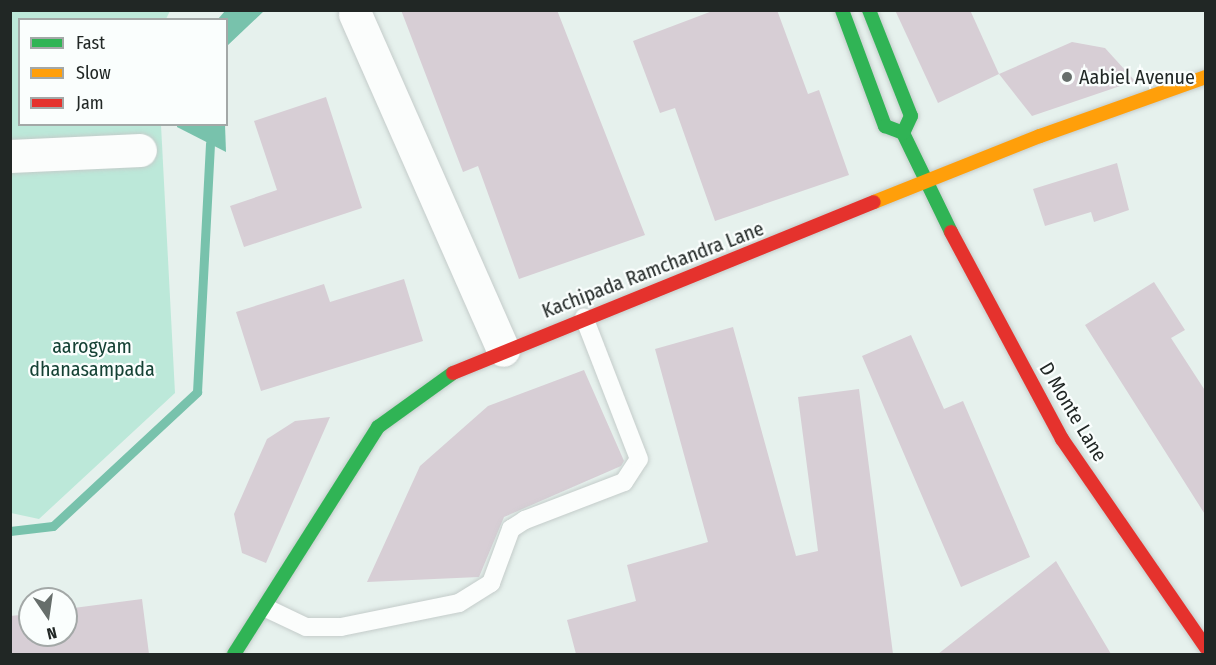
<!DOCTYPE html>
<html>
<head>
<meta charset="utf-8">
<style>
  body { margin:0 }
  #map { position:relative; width:1216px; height:665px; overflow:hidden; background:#e6f1ed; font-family:"Fira Sans Condensed",sans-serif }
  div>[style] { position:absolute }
  .green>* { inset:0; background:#bce8d9 }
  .water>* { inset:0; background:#78c2ac }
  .stream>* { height:9px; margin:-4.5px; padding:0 4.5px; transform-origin:4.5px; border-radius:4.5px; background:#78c2ac }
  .building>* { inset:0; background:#d7ced5 }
  .roads { filter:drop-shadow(0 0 2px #c4ccca) drop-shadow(0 0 2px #c4ccca) }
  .lane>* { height:18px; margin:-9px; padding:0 9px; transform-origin:9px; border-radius:9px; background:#fbfdfc }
  .street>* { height:33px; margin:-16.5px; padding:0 16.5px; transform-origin:16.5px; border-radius:16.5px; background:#fbfdfc }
  .fast>* { height:14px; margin:-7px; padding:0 7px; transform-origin:7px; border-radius:7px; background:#30b455 }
  .slow>* { height:14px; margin:-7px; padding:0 7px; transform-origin:7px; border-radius:7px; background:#ff9f0a }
  .jam>* { height:14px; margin:-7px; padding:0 7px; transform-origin:7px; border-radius:7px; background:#e5322d }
  .dots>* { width:16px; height:16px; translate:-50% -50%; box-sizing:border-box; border:3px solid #fafefd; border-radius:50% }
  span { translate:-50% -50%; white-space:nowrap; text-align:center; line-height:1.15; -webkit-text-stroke:4.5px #fafefd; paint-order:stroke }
  .poi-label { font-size:20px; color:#212725 }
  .left { translate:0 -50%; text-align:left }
  .street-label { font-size:20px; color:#212725 }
  .park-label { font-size:20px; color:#144134 }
  .frame { position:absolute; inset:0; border:12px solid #212725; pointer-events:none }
  .legend { position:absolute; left:18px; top:18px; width:210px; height:108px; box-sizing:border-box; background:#fafefd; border:2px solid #a3a8a7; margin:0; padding:8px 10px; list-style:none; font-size:18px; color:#212725 }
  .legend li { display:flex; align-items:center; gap:12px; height:30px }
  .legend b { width:30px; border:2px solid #a3a8a7 }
  .north { position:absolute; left:18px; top:587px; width:60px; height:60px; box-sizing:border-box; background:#fafefd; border:2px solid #a3a8a7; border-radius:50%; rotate:167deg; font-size:16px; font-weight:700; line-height:24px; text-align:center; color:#212725 }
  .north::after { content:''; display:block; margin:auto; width:21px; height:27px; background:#666e6b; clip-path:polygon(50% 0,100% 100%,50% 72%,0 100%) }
</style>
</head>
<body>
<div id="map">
  <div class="green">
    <div style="clip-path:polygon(10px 11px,170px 11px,166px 19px,20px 20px,20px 124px,161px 125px,175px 393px,39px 519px,11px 513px)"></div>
  </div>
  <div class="water">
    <div style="clip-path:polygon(225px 11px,225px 10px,264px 11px,227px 46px,226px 20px,218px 19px)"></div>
    <div style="clip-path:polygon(177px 125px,225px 125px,226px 152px,177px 127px)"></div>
  </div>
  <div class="stream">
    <div style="left:10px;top:531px;width:43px;rotate:-6.6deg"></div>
    <div style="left:53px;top:526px;width:197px;rotate:-42.9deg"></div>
    <div style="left:197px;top:392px;width:249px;rotate:-87deg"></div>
  </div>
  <div class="building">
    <div style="clip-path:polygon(401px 10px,557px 10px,645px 235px,519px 279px,478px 166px,463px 172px)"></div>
    <div style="clip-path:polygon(715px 10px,777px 10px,808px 94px,819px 90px,849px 175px,715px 221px,675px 108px,660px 113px,633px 41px)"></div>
    <div style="clip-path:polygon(895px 10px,970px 10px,999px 74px,938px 103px)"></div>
    <div style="clip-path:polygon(1072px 42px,1105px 48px,1135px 81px,1032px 116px,999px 74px)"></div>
    <div style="clip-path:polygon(326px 97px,362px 208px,244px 247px,230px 206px,277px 190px,254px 121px)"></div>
    <div style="clip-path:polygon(1117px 163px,1129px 210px,1094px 222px,1091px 212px,1045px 226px,1033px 189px)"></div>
    <div style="clip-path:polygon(404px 279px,423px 341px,261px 391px,236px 312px,324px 284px,330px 302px)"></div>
    <div style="clip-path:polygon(1154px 282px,1185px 330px,1171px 338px,1206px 392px,1206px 516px,1085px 325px)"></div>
    <div style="clip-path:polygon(733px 327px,796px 556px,818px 551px,798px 397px,859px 389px,893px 654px,576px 654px,567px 620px,636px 601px,627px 565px,708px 542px,655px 349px)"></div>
    <div style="clip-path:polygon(911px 335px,944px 409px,963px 401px,1030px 557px,961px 587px,862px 356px)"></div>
    <div style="clip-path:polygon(584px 370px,624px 461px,621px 466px,504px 517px,479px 577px,367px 582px,420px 466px,488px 406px)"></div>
    <div style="clip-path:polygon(330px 417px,266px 563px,242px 553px,234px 514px,267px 439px,295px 421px)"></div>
    <div style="clip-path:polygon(1056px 561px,1111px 654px,938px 654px,1026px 585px)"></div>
    <div style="clip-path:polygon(142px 599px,149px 654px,10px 654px,10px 616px,30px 614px,30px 635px,66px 635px,66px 609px)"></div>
  </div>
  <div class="roads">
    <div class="lane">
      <div style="left:266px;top:608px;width:44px;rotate:25.4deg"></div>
      <div style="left:306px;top:627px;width:35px"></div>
      <div style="left:341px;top:627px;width:120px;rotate:-11.5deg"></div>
      <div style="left:459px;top:603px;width:38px;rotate:-32deg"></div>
      <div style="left:491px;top:583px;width:58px;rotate:-69.7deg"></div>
      <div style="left:511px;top:529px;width:17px;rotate:-33deg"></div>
      <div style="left:525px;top:520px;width:106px;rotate:-21deg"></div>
      <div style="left:624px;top:482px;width:27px;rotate:-57deg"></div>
      <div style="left:639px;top:459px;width:152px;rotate:-111.2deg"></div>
    </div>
    <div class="street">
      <div style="left:355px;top:14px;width:367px;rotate:66.2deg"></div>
      <div style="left:10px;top:156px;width:130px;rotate:-2.6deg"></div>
    </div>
    <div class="fast">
      <div style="left:842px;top:10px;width:124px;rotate:69.7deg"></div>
      <div style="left:885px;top:126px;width:19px;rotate:21deg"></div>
      <div style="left:903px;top:133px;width:110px;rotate:64.1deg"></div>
      <div style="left:869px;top:10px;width:114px;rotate:68.4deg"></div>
      <div style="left:911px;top:116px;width:19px;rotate:115deg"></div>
      <div style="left:234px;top:654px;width:269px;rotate:-57.6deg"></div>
      <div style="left:378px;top:427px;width:92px;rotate:-35.8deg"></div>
    </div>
    <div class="slow">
      <div style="left:874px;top:202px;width:179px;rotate:-21.7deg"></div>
      <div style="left:1040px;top:136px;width:176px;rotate:-19.6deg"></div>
    </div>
    <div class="jam">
      <div style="left:951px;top:232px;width:235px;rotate:61.8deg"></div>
      <div style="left:1062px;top:439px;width:254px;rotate:55.4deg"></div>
      <div style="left:453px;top:373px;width:454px;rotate:-22.1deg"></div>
    </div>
  </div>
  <div class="dots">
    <div style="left:1067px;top:77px;background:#666e6b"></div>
  </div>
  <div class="poi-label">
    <span class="left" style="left:1079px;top:77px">Aabiel Avenue</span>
  </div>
  <div class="street-label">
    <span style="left:653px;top:270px;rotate:-21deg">Kachipada Ramchandra Lane</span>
    <span style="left:1073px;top:412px;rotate:59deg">D Monte Lane</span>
  </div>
  <div class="park-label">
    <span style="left:92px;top:358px">aarogyam<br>dhanasampada</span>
  </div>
  <div class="frame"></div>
  <ul class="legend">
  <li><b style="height:8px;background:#30b455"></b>Fast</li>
  <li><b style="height:8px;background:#ff9f0a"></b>Slow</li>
  <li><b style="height:8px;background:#e5322d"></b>Jam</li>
  </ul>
  <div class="north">N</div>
</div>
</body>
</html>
